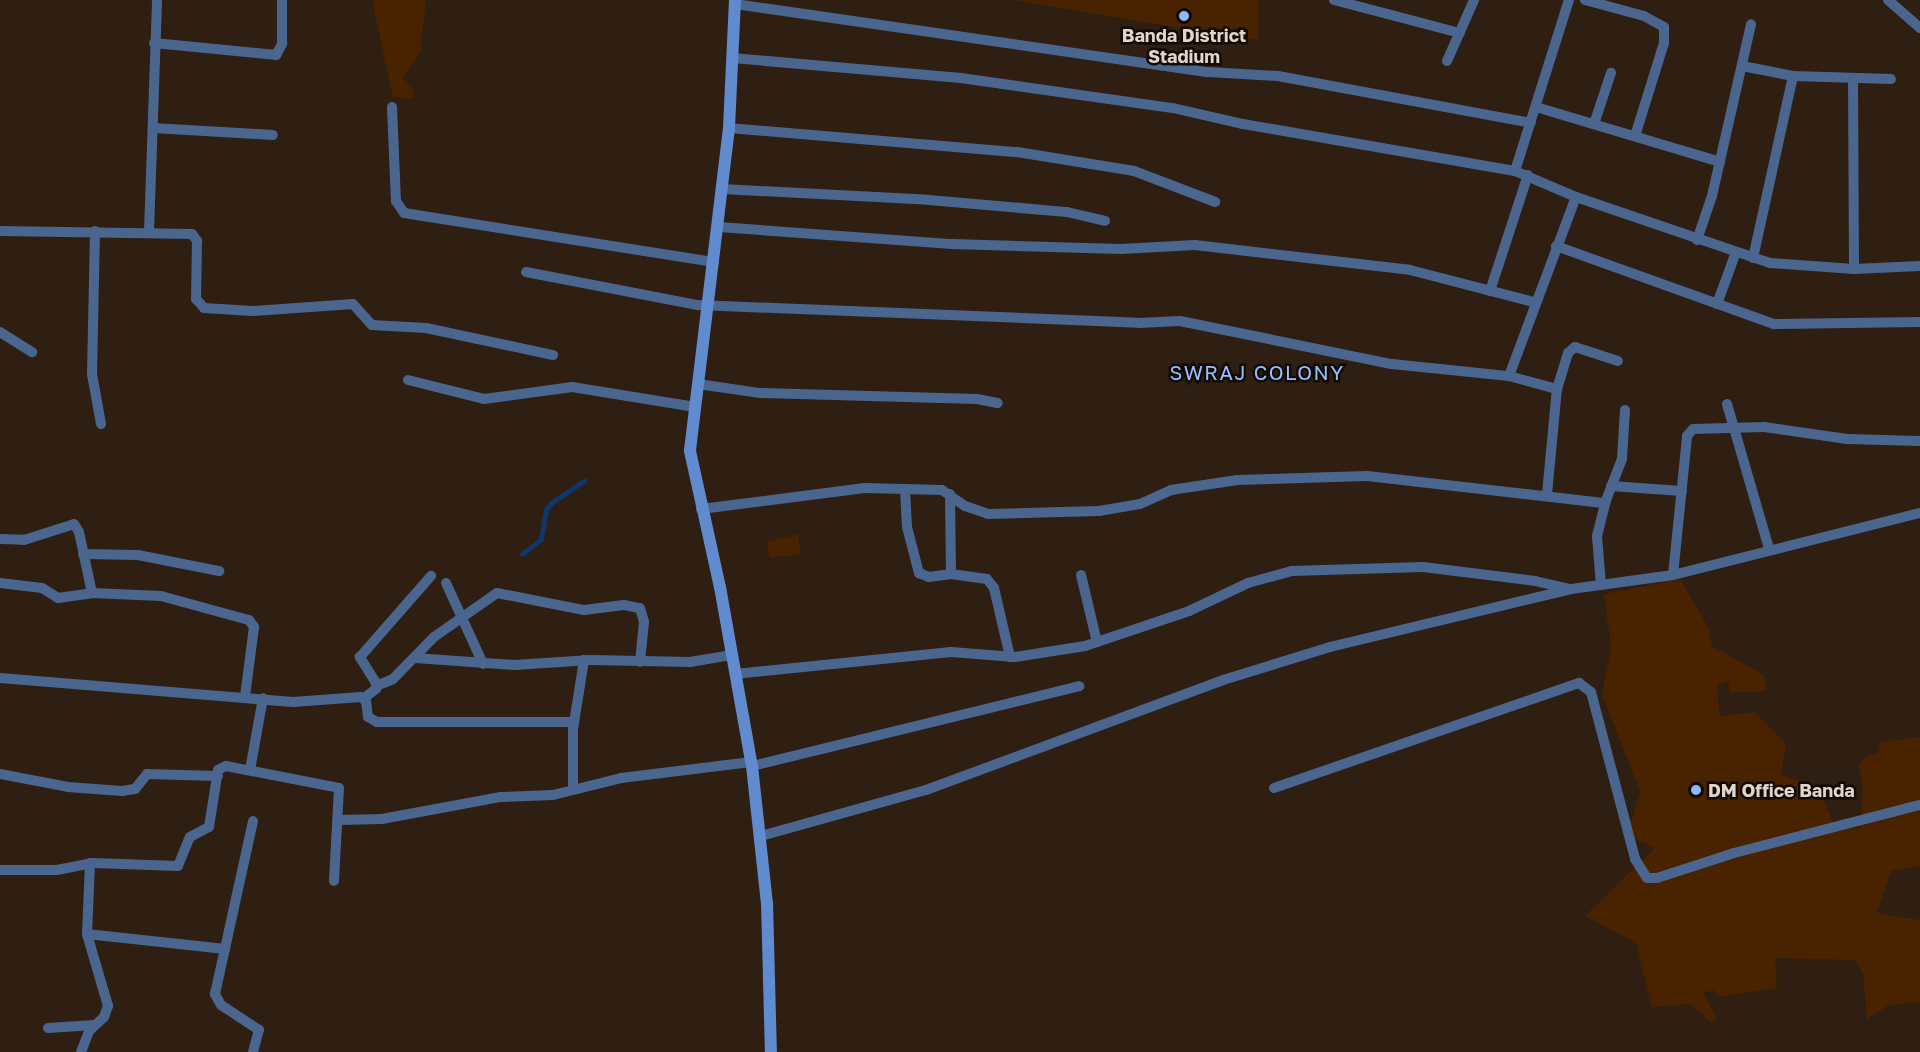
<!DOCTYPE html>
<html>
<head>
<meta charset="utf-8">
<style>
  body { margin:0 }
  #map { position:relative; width:1920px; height:1052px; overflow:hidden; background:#2f1e12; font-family:"Golos Text",sans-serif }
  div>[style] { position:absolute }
  .green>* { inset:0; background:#492300 }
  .stream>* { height:4.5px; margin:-2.25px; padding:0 2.25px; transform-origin:2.25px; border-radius:2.25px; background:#11366e }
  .minor>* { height:10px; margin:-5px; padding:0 5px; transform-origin:5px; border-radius:5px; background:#4a668f }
  .secondary>* { height:12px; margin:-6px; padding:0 6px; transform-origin:6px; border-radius:6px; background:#608bce }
  .dots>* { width:16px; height:16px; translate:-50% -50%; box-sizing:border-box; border:3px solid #110a05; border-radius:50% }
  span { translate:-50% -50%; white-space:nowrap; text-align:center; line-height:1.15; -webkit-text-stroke:5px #110a05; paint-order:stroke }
  .poi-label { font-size:18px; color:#e1d5cd; font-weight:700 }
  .left { translate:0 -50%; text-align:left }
  .neighbourhood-label { font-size:20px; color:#97c0ff; letter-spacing:1.5px }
</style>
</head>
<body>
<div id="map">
  <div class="green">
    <div style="clip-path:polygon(372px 0,426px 0,420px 52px,403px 79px,413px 89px,413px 99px,393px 97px)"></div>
    <div style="clip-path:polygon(1014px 0,1259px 0,1258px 39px,1228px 40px,1203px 32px)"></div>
    <div style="clip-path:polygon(798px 534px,801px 554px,770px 558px,767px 542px)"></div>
    <div style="clip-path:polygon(1680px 579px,1708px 627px,1712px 646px,1764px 675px,1766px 691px,1731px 693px,1729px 681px,1717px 685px,1720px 716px,1755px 712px,1786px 744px,1781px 774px,1820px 789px,1835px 828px,1860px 828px,1863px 788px,1859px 764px,1867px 755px,1878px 754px,1880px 742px,1920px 737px,1920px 866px,1891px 871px,1877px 913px,1920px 920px,1920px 1002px,1889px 1005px,1867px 1019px,1863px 974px,1855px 960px,1775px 958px,1777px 988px,1718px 997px,1714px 990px,1703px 993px,1717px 1018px,1712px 1023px,1690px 1004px,1652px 1007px,1636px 943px,1585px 916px,1655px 848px,1627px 835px,1640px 792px,1602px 694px,1611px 647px,1604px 594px)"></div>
  </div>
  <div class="stream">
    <div style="left:522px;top:554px;width:24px;rotate:-38deg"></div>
    <div style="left:541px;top:539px;width:29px;rotate:-80deg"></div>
    <div style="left:546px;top:510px;width:9px;rotate:-54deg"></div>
    <div style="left:551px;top:503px;width:40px;rotate:-34deg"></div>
  </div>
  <div class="minor">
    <div style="left:1334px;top:0;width:130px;rotate:14.7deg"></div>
    <div style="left:1585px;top:0;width:61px;rotate:15.2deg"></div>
    <div style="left:1644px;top:16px;width:23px;rotate:29deg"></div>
    <div style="left:1664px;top:27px;width:16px;rotate:90deg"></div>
    <div style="left:1664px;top:43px;width:97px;rotate:107.3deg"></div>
    <div style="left:1888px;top:0;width:43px;rotate:41.2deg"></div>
    <div style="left:735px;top:4px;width:478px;rotate:8.2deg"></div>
    <div style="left:1208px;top:72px;width:70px;rotate:3.3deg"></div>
    <div style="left:1278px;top:76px;width:257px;rotate:10.5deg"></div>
    <div style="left:154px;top:43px;width:123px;rotate:5.6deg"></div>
    <div style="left:276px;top:55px;width:13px;rotate:-61deg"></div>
    <div style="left:282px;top:44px;width:44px;rotate:-90deg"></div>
    <div style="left:732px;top:58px;width:230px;rotate:5deg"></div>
    <div style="left:961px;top:78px;width:214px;rotate:8.1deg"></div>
    <div style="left:1173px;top:108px;width:72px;rotate:12.9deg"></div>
    <div style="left:1243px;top:124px;width:276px;rotate:9.8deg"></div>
    <div style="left:1515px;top:171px;width:66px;rotate:23.1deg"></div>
    <div style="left:1576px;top:197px;width:205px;rotate:18.8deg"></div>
    <div style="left:1770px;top:263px;width:84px;rotate:4.1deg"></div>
    <div style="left:1854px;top:269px;width:66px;rotate:-2.6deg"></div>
    <div style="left:1447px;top:61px;width:67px;rotate:-66.1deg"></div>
    <div style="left:1742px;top:66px;width:52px;rotate:11.1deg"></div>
    <div style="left:1793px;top:76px;width:98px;rotate:1.8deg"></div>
    <div style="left:1853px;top:79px;width:190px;rotate:89.7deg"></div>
    <div style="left:392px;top:107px;width:94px;rotate:87.6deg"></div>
    <div style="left:396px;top:201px;width:14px;rotate:56deg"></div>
    <div style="left:404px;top:213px;width:314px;rotate:9deg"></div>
    <div style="left:1536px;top:107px;width:192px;rotate:16.6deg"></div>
    <div style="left:1594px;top:124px;width:54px;rotate:-71.6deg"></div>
    <div style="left:153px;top:128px;width:120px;rotate:3.3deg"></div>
    <div style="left:729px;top:128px;width:289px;rotate:4.8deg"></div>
    <div style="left:1017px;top:152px;width:119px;rotate:9.2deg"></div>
    <div style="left:1134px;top:171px;width:87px;rotate:20.9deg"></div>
    <div style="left:1515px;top:171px;width:179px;rotate:-72.5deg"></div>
    <div style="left:722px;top:189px;width:207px;rotate:3deg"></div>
    <div style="left:929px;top:200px;width:139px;rotate:5deg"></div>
    <div style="left:1067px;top:212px;width:39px;rotate:13deg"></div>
    <div style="left:719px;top:227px;width:234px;rotate:4.2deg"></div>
    <div style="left:952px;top:244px;width:169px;rotate:1.7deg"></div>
    <div style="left:1121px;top:249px;width:74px;rotate:-3.1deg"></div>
    <div style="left:1195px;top:245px;width:216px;rotate:6.6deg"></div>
    <div style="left:1410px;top:270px;width:128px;rotate:14.5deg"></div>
    <div style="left:0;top:231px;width:192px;rotate:0.9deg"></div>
    <div style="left:192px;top:234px;width:9px;rotate:54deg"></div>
    <div style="left:197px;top:241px;width:58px;rotate:91deg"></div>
    <div style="left:196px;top:299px;width:12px;rotate:48deg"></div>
    <div style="left:204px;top:308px;width:49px;rotate:3.5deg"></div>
    <div style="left:253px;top:311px;width:100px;rotate:-4deg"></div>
    <div style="left:353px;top:304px;width:28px;rotate:48deg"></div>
    <div style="left:372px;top:325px;width:54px;rotate:3.2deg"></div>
    <div style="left:426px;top:328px;width:130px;rotate:12deg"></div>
    <div style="left:95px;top:231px;width:143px;rotate:91.2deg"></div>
    <div style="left:92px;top:374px;width:51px;rotate:79.8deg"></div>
    <div style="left:149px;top:231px;width:231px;rotate:-88deg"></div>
    <div style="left:1697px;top:240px;width:46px;rotate:-71.2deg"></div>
    <div style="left:1712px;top:196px;width:176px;rotate:-77.2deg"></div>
    <div style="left:1556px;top:246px;width:232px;rotate:19.7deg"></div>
    <div style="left:1774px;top:324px;width:146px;rotate:-0.8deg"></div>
    <div style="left:1753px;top:258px;width:186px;rotate:-77.6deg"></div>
    <div style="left:526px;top:272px;width:175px;rotate:10.9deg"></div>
    <div style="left:698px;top:305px;width:441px;rotate:2.3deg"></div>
    <div style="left:1139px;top:323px;width:41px;rotate:-2.8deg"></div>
    <div style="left:1180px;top:321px;width:216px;rotate:11.5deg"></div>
    <div style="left:1392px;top:364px;width:118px;rotate:5.9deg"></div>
    <div style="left:1509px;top:376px;width:50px;rotate:15.2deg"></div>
    <div style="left:1490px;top:291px;width:122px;rotate:-71.9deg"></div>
    <div style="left:1717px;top:304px;width:55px;rotate:-69.9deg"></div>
    <div style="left:0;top:332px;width:38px;rotate:32deg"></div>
    <div style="left:1509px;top:376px;width:191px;rotate:-69.5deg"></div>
    <div style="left:408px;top:380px;width:78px;rotate:14deg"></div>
    <div style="left:484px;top:399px;width:89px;rotate:-7.8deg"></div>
    <div style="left:572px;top:387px;width:125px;rotate:9.2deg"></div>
    <div style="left:698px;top:384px;width:63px;rotate:8.3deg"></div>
    <div style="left:760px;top:393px;width:217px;rotate:1.6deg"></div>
    <div style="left:977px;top:399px;width:21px;rotate:11deg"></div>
    <div style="left:1727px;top:404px;width:151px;rotate:73.8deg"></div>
    <div style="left:1611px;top:486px;width:71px;rotate:4deg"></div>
    <div style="left:905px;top:489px;width:38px;rotate:87deg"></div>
    <div style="left:907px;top:527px;width:48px;rotate:75.4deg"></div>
    <div style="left:919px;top:573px;width:11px;rotate:22deg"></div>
    <div style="left:929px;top:577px;width:22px;rotate:-8deg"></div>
    <div style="left:951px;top:574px;width:36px;rotate:8deg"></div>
    <div style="left:987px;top:579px;width:11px;rotate:52deg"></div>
    <div style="left:994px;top:588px;width:71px;rotate:76.9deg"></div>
    <div style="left:950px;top:494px;width:80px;rotate:89.3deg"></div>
    <div style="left:1547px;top:494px;width:105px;rotate:-84.6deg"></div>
    <div style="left:1557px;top:389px;width:38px;rotate:-73deg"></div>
    <div style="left:1568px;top:353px;width:9px;rotate:-41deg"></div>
    <div style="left:1575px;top:347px;width:45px;rotate:18deg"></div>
    <div style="left:701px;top:509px;width:165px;rotate:-7.3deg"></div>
    <div style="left:865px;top:488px;width:77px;rotate:1.5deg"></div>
    <div style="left:942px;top:490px;width:28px;rotate:35deg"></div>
    <div style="left:965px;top:506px;width:24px;rotate:19deg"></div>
    <div style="left:988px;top:514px;width:111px;rotate:-1.5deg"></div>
    <div style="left:1099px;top:511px;width:42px;rotate:-9.7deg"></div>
    <div style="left:1140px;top:504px;width:34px;rotate:-24deg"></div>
    <div style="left:1171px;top:490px;width:67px;rotate:-8.6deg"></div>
    <div style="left:1237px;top:480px;width:130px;rotate:-1.8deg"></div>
    <div style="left:1367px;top:476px;width:240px;rotate:6.5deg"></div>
    <div style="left:0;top:539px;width:24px;rotate:2deg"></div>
    <div style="left:24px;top:540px;width:52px;rotate:-17.7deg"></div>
    <div style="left:74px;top:524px;width:9px;rotate:58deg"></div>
    <div style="left:79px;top:532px;width:62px;rotate:78deg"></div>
    <div style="left:83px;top:554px;width:55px;rotate:1deg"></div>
    <div style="left:138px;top:555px;width:83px;rotate:11.2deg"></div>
    <div style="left:1081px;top:575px;width:69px;rotate:76.6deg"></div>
    <div style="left:1673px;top:575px;width:255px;rotate:-14.1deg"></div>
    <div style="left:0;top:583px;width:42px;rotate:6.8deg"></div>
    <div style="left:42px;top:588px;width:19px;rotate:32deg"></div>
    <div style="left:58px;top:598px;width:34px;rotate:-8deg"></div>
    <div style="left:92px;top:593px;width:69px;rotate:2.5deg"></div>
    <div style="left:161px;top:596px;width:91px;rotate:15.3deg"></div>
    <div style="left:249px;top:620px;width:9px;rotate:54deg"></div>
    <div style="left:254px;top:627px;width:70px;rotate:97.4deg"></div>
    <div style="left:446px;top:583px;width:89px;rotate:65.4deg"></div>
    <div style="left:1601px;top:585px;width:49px;rotate:-94.7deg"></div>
    <div style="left:1597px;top:536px;width:34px;rotate:-76deg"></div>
    <div style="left:1605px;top:503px;width:47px;rotate:-68.9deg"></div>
    <div style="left:1622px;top:459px;width:49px;rotate:-86.5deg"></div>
    <div style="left:415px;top:658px;width:100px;rotate:4deg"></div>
    <div style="left:515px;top:665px;width:76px;rotate:-3.8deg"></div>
    <div style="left:591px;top:660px;width:99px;rotate:1.2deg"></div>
    <div style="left:690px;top:662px;width:43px;rotate:-9.5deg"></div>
    <div style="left:735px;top:674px;width:217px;rotate:-5.8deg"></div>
    <div style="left:951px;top:652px;width:64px;rotate:4.5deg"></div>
    <div style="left:1015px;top:657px;width:71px;rotate:-8.9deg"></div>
    <div style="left:1085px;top:646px;width:110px;rotate:-18.6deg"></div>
    <div style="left:1189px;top:611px;width:65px;rotate:-25.4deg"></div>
    <div style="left:1248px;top:583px;width:46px;rotate:-15.3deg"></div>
    <div style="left:1292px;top:571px;width:131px;rotate:-1.7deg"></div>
    <div style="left:1423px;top:567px;width:113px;rotate:7.1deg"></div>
    <div style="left:1535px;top:581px;width:35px;rotate:13deg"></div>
    <div style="left:0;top:678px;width:294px;rotate:4.7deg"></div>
    <div style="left:293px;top:702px;width:68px;rotate:-4.2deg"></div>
    <div style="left:361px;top:697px;width:6px;rotate:39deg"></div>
    <div style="left:366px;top:701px;width:16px;rotate:83deg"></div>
    <div style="left:368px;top:717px;width:10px;rotate:29deg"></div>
    <div style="left:377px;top:722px;width:197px"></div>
    <div style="left:376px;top:686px;width:18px;rotate:-22deg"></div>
    <div style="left:393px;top:679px;width:59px;rotate:-45.7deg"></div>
    <div style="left:434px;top:637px;width:77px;rotate:-34.9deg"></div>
    <div style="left:497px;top:593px;width:89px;rotate:11.1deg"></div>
    <div style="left:584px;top:610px;width:40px;rotate:-7.1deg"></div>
    <div style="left:624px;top:605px;width:16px;rotate:11deg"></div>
    <div style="left:640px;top:608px;width:15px;rotate:74deg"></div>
    <div style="left:644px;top:622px;width:40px;rotate:95.7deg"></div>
    <div style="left:364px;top:698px;width:15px;rotate:-37deg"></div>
    <div style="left:376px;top:689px;width:6px;rotate:-90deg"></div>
    <div style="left:376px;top:683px;width:31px;rotate:-122deg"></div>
    <div style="left:360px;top:657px;width:108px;rotate:-48.8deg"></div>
    <div style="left:752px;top:766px;width:337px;rotate:-13.7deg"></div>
    <div style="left:250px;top:770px;width:73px;rotate:-79.8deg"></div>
    <div style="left:0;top:774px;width:69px;rotate:10.8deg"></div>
    <div style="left:68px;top:787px;width:54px;rotate:4.2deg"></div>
    <div style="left:122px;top:791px;width:13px;rotate:-9deg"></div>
    <div style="left:135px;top:789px;width:19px;rotate:-51deg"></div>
    <div style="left:147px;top:774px;width:71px;rotate:1.6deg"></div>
    <div style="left:1274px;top:788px;width:323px;rotate:-19deg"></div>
    <div style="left:1579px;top:683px;width:15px;rotate:37deg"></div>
    <div style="left:1591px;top:692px;width:173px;rotate:75.2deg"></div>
    <div style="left:1635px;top:859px;width:22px;rotate:58deg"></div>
    <div style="left:1647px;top:878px;width:10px"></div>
    <div style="left:1657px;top:878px;width:81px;rotate:-18deg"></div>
    <div style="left:1734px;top:853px;width:192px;rotate:-14.5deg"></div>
    <div style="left:573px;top:789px;width:60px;rotate:-90deg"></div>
    <div style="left:573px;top:729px;width:70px;rotate:-80.9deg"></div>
    <div style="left:339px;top:820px;width:43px;rotate:-1.3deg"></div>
    <div style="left:382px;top:819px;width:121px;rotate:-10.5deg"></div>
    <div style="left:501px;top:797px;width:52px;rotate:-2.2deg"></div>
    <div style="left:553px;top:795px;width:70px;rotate:-14deg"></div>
    <div style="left:621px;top:778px;width:131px;rotate:-7deg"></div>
    <div style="left:761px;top:836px;width:171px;rotate:-15.6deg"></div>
    <div style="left:926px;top:790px;width:317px;rotate:-20.3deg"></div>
    <div style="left:1223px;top:680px;width:112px;rotate:-17.1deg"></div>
    <div style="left:1330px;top:647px;width:248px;rotate:-13.5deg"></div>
    <div style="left:1571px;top:589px;width:103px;rotate:-7.8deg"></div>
    <div style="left:1673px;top:575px;width:140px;rotate:-84.2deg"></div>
    <div style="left:1687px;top:436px;width:9px;rotate:-49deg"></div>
    <div style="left:1693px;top:429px;width:71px;rotate:-1.6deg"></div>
    <div style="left:1764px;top:427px;width:84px;rotate:8.2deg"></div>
    <div style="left:1847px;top:439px;width:73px;rotate:1.6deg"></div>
    <div style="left:90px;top:863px;width:71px;rotate:92.4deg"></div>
    <div style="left:87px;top:934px;width:139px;rotate:6.2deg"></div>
    <div style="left:0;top:870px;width:57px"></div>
    <div style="left:57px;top:870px;width:37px;rotate:-11deg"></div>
    <div style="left:93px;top:863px;width:85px;rotate:2deg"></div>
    <div style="left:178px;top:866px;width:31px;rotate:-68deg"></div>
    <div style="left:190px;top:837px;width:21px;rotate:-28deg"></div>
    <div style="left:209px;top:827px;width:58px;rotate:-81deg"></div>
    <div style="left:218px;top:770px;width:9px;rotate:-27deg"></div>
    <div style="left:226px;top:766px;width:115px;rotate:11deg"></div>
    <div style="left:339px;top:788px;width:93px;rotate:93.1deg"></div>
    <div style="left:48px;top:1028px;width:46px;rotate:-3.7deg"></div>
    <div style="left:81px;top:1052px;width:22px;rotate:-69deg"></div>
    <div style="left:89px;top:1031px;width:21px;rotate:-43deg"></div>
    <div style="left:104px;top:1017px;width:12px;rotate:-70deg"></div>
    <div style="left:108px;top:1006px;width:75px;rotate:-106.3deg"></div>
    <div style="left:253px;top:1052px;width:23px;rotate:-75deg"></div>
    <div style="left:259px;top:1030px;width:45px;rotate:-146.7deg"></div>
    <div style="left:221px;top:1005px;width:13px;rotate:-119deg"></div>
    <div style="left:215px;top:994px;width:177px;rotate:-77.6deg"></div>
  </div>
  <div class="secondary">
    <div style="left:735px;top:0;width:128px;rotate:92.7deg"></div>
    <div style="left:729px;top:128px;width:325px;rotate:96.9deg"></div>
    <div style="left:690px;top:451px;width:139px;rotate:77.6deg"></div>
    <div style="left:720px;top:587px;width:182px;rotate:79.9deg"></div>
    <div style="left:752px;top:766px;width:138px;rotate:83.8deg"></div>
    <div style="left:767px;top:903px;width:149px;rotate:88.5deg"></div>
  </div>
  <div class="dots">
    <div style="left:1184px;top:16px;background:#8db9fc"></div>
    <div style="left:1696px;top:790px;background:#8db9fc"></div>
  </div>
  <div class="poi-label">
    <span style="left:1184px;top:46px">Banda District<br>Stadium</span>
    <span class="left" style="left:1708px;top:790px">DM Office Banda</span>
  </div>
  <div class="neighbourhood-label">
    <span style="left:1257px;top:372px">SWRAJ COLONY</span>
  </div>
</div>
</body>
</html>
